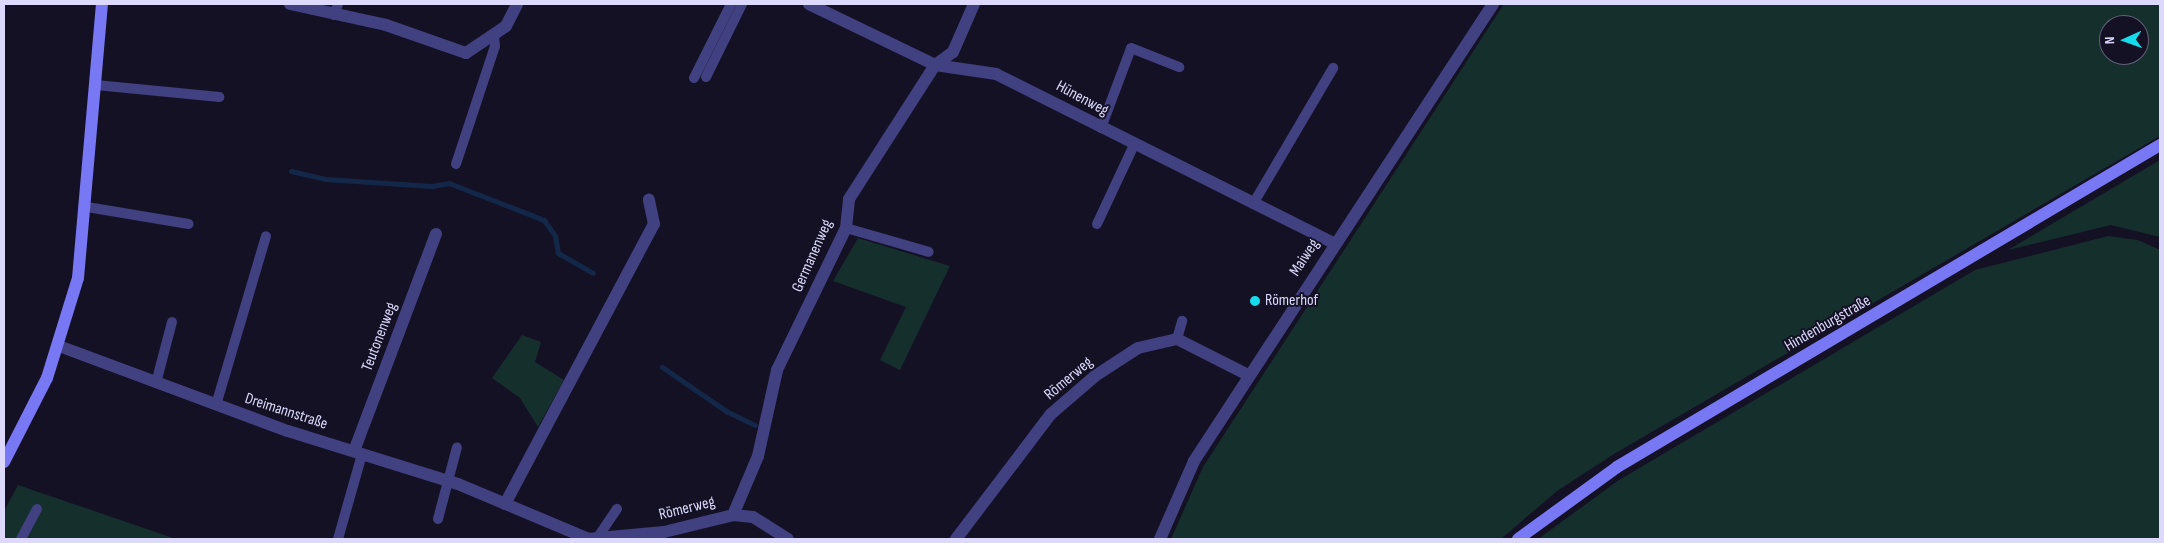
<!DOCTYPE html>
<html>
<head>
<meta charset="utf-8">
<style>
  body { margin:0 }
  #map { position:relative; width:2164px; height:543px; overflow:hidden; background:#141125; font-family:"Sofia Sans Condensed",sans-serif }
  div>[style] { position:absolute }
  .green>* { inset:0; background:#152f2d }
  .stream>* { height:5px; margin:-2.5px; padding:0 2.5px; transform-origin:2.5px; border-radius:2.5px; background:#132848 }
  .lane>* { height:10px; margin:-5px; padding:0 5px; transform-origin:5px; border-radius:5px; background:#414081 }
  .street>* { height:12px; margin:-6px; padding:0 6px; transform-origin:6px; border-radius:6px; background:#414081 }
  .secondary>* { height:12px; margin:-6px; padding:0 6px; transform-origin:6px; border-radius:6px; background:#7877f4 }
  .dots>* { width:14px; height:14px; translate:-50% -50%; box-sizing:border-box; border:2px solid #141125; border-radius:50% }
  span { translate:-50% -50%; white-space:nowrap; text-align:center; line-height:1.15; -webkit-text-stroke:4px #141125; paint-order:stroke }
  .street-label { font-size:16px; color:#dcd9fc }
  .poi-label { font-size:16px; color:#dcd9fc }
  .left { translate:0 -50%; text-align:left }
  .frame { position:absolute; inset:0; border:5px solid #dcd9fc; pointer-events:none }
  .north { position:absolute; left:2099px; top:15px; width:50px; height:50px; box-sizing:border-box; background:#141125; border:1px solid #64617b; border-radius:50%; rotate:268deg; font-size:14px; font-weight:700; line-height:20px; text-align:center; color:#dcd9fc }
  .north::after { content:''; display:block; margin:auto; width:18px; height:22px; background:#14dced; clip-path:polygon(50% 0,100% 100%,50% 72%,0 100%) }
</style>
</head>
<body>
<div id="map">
  <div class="green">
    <div style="clip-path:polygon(evenodd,1504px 4px,2160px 4px,2160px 136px,1614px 454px,1557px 491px,1501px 539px,1171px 539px,1203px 467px,1504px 4px,2109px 25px,2139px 25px,2139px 55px,2109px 55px,2109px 25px)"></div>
    <div style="clip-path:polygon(2160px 160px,2160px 237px,2111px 225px,2008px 250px)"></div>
    <div style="clip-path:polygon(2108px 236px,2138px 240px,2160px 250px,2160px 539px,1538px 539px,1619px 480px,1975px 270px)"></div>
    <div style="clip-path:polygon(858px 238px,950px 266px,900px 370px,880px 360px,906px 307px,833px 281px)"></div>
    <div style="clip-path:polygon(522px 335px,541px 342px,535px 362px,564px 380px,538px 427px,520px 398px,492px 378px)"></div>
    <div style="clip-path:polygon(18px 485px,176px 539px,4px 539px,4px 511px)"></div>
  </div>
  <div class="stream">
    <div style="left:291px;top:171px;width:35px;rotate:13deg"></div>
    <div style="left:325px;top:179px;width:107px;rotate:3.7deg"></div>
    <div style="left:432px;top:186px;width:17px;rotate:-10deg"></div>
    <div style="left:449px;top:183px;width:102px;rotate:21.3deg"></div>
    <div style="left:544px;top:220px;width:19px;rotate:55deg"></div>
    <div style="left:555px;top:236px;width:17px;rotate:80deg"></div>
    <div style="left:558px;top:253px;width:40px;rotate:29.7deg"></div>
    <div style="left:662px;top:367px;width:78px;rotate:34.5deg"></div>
    <div style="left:726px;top:411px;width:32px;rotate:26deg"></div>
  </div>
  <div class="lane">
    <div style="left:334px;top:15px;width:12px;rotate:-70deg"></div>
    <div style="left:706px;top:77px;width:81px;rotate:-63.7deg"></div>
    <div style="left:694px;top:78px;width:83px;rotate:-63.4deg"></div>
    <div style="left:96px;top:85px;width:124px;rotate:5.6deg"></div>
    <div style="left:1101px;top:128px;width:85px;rotate:-69.4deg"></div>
    <div style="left:1131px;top:48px;width:52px;rotate:21.6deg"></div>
    <div style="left:456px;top:164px;width:124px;rotate:-71.7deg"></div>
    <div style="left:495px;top:46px;width:10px;rotate:-96deg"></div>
    <div style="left:1253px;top:204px;width:158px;rotate:-59.5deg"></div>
    <div style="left:87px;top:207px;width:103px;rotate:9.5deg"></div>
    <div style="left:1097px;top:224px;width:89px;rotate:-64.9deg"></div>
    <div style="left:846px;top:228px;width:86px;rotate:16.1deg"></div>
    <div style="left:1177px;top:339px;width:19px;rotate:-74deg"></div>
    <div style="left:156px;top:383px;width:63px;rotate:-75.3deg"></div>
    <div style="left:216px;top:405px;width:176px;rotate:-73.5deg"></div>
    <div style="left:438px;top:519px;width:74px;rotate:-75.2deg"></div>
    <div style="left:598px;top:537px;width:34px;rotate:-56deg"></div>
    <div style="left:21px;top:539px;width:34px;rotate:-62deg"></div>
    <div style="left:338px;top:539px;width:88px;rotate:-74.2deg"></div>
  </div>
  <div class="street">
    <div style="left:290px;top:4px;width:98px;rotate:12.3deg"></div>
    <div style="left:386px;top:25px;width:85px;rotate:19.3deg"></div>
    <div style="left:466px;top:53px;width:48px;rotate:-34deg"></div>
    <div style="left:506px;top:26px;width:25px;rotate:-63deg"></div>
    <div style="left:809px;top:4px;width:140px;rotate:25.8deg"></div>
    <div style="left:935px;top:65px;width:62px;rotate:8.4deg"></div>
    <div style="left:996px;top:74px;width:378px;rotate:26.6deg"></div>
    <div style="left:59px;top:346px;width:244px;rotate:20.4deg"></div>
    <div style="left:288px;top:431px;width:178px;rotate:17.3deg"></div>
    <div style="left:458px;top:484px;width:142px;rotate:22.8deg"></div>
    <div style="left:354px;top:451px;width:232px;rotate:-69.3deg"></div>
    <div style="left:505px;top:504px;width:317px;rotate:-62deg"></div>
    <div style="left:654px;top:224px;width:25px;rotate:-102deg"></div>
    <div style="left:733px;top:515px;width:64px;rotate:-67deg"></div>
    <div style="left:758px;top:456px;width:88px;rotate:-77.5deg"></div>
    <div style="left:777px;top:370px;width:158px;rotate:-64.1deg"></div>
    <div style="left:846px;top:228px;width:29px;rotate:-84deg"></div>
    <div style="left:849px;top:199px;width:159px;rotate:-57.3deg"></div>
    <div style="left:935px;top:65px;width:22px;rotate:-36deg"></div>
    <div style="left:953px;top:52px;width:52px;rotate:-66.4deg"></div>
    <div style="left:588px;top:539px;width:76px;rotate:-5.3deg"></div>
    <div style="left:664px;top:532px;width:71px;rotate:-13.8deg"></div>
    <div style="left:733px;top:515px;width:20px;rotate:6deg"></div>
    <div style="left:753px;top:517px;width:41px;rotate:32.2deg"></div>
    <div style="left:956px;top:539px;width:157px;rotate:-52.8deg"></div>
    <div style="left:1051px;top:414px;width:58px;rotate:-40.8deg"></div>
    <div style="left:1095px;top:376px;width:51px;rotate:-33.1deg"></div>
    <div style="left:1138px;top:348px;width:40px;rotate:-13deg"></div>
    <div style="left:1177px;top:339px;width:80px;rotate:26.9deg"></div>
    <div style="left:1160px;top:539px;width:85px;rotate:-66.4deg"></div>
    <div style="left:1194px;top:461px;width:546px;rotate:-56.8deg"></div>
  </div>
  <div class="secondary">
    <div style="left:4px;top:462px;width:94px;rotate:-62.9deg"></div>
    <div style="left:47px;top:378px;width:105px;rotate:-72.8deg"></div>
    <div style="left:78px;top:278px;width:275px;rotate:-85deg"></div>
    <div style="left:1518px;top:539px;width:122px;rotate:-36deg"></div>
    <div style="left:1617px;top:467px;width:631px;rotate:-30.67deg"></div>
  </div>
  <div class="dots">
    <div style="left:1255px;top:301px;background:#14dced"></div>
  </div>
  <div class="street-label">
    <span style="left:1082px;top:99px;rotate:28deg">Hünenweg</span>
    <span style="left:813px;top:256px;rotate:-66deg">Germanenweg</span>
    <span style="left:1305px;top:258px;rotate:-57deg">Maiweg</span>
    <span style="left:1828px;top:324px;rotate:-30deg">Hindenburgstraße</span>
    <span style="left:380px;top:337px;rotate:-69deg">Teutonenweg</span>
    <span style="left:1069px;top:379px;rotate:-40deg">Römerweg</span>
    <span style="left:286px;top:412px;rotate:18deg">Dreimannstraße</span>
    <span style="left:687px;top:509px;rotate:-14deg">Römerweg</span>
  </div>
  <div class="poi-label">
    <span class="left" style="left:1265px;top:301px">Römerhof</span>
  </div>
  <div class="frame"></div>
  <div class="north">N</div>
</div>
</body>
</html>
